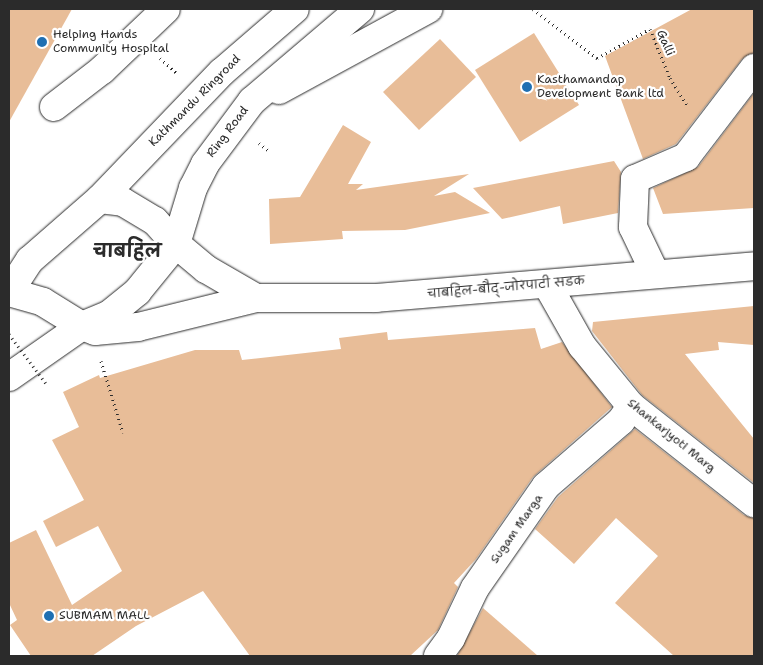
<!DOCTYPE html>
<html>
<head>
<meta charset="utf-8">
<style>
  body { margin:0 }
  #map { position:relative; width:763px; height:665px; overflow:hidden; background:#fff; font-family:"Shantell Sans","Playpen Sans Deva",sans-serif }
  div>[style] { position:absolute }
  .building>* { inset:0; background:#e8bd98 }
  .path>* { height:3px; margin-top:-1.5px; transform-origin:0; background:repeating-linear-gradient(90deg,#2b2b2b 0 1px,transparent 0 5px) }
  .roads { filter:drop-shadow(0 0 1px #2b2b2b) drop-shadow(0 0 1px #2b2b2b) }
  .street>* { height:28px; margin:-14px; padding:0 14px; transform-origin:14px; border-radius:14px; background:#fff }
  .primary>* { height:28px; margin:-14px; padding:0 14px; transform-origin:14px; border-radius:14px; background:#fff }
  .highway>* { height:28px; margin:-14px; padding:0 14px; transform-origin:14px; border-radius:14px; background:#fff }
  .path-bridge>* { height:3px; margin-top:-1.5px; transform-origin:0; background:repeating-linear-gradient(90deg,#2b2b2b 0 1px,transparent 0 5px) }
  .dots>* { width:14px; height:14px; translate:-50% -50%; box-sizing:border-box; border:2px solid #fff; border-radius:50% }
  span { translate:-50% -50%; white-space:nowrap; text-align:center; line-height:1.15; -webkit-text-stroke:4.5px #fff; paint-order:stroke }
  .poi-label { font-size:12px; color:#2b2b2b }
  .left { translate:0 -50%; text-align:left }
  .street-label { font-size:12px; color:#2b2b2b }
  .district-label { font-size:18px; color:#2b2b2b; font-weight:700 }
  .frame { position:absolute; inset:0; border:10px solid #2b2b2b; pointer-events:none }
</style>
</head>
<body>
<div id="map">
  <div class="building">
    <div style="clip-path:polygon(9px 9px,72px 9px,9px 122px)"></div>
    <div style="clip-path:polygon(692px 9px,754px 9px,754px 53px,742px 59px,676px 144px,643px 159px,605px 56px)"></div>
    <div style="clip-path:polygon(534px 33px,579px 105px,520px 142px,475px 70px)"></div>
    <div style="clip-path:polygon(440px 39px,476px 77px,419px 130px,383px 92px)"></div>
    <div style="clip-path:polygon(754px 93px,754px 208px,663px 214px,653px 188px,698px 167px)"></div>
    <div style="clip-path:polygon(343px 125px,371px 142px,348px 184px,363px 184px,356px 190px,469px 174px,434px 196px,455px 192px,490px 213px,405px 230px,342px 231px,343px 239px,270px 244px,269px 199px,300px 197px)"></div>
    <div style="clip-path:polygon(614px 161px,621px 172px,618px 213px,563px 224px,560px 206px,502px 219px,473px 188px)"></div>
    <div style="clip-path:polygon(754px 306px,754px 345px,718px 342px,719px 350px,685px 354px,754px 439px,754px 483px,642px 395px,592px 331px,593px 322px)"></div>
    <div style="clip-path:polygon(535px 328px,541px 349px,562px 342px,612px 407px,533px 477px,476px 559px,454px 583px,458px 587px,438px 630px,410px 656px,250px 656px,203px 591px,136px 626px,92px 656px,31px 656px,10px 625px,17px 620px,9px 603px,9px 543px,36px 530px,72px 605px,122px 571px,98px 526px,56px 547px,43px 521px,84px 500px,52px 440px,79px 427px,63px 392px,99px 375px,100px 378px,195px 350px,239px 350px,242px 360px,341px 349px,339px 338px,387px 332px,388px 340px)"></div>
    <div style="clip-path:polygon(635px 429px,744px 515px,754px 518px,754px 656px,674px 656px,615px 603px,658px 556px,616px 518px,574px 564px,535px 529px,558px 497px)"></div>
    <div style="clip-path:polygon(483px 608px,538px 656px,457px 656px)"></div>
  </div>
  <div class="path">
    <div style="left:533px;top:9px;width:81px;rotate:37.4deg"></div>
    <div style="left:597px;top:58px;width:60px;rotate:-28.7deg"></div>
    <div style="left:650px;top:29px;width:53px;rotate:67.8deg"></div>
    <div style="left:670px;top:78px;width:32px;rotate:58deg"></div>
    <div style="left:160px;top:58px;width:24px;rotate:42deg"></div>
    <div style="left:259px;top:143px;width:11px;rotate:38deg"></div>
    <div style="left:101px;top:361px;width:75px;rotate:73deg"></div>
  </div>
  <div class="roads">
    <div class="street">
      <div style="left:54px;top:107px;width:61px;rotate:-37.6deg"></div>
      <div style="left:102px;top:70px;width:88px;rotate:-43.6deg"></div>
      <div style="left:655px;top:273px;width:51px;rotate:-115.6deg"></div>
      <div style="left:633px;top:227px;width:48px;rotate:-87.6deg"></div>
      <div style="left:635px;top:179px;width:56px;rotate:-23.3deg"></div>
      <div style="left:686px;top:157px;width:112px;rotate:-52.6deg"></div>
      <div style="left:548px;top:286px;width:69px;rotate:60.5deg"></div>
      <div style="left:582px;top:346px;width:77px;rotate:50.8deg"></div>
      <div style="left:631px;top:406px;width:157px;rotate:38.3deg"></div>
      <div style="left:438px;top:656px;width:22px;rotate:-54deg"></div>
      <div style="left:451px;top:638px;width:55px;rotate:-64.4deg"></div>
      <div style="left:475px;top:588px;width:124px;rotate:-55.2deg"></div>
      <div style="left:546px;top:486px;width:99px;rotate:-40.9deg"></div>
      <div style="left:621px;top:421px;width:18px;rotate:-56deg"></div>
    </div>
    <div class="primary">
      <div style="left:176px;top:244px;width:39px;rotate:40deg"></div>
      <div style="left:206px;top:269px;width:58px;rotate:30.1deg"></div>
      <div style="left:82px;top:326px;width:14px;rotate:21deg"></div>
      <div style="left:95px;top:331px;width:43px;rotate:-5.3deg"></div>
      <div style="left:138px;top:327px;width:122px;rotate:-13.8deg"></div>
      <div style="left:256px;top:298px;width:120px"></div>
      <div style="left:376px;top:298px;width:379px;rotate:-4.8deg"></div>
    </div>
    <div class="highway">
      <div style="left:279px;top:90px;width:170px;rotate:-28.5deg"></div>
      <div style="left:100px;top:199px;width:23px;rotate:7deg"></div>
      <div style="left:123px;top:202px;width:37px;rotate:31deg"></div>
      <div style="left:155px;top:221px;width:31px;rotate:48deg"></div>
      <div style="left:9px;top:292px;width:38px;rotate:-57deg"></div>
      <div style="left:30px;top:260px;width:93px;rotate:-41.1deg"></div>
      <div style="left:100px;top:199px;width:176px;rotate:-46.2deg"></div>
      <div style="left:222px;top:72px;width:96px;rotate:-40.8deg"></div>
      <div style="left:9px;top:292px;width:35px;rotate:16deg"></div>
      <div style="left:43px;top:302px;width:46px;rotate:31.6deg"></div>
      <div style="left:9px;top:377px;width:89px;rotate:-34.9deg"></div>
      <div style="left:82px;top:326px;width:30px;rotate:-23deg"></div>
      <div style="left:110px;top:314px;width:35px;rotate:-39deg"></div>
      <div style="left:137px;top:292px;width:62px;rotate:-50.9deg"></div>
      <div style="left:176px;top:244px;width:59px;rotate:-73.1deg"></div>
      <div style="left:193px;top:188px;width:27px;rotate:-63deg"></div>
      <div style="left:205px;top:164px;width:79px;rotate:-53.3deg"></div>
      <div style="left:252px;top:101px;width:142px;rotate:-40.4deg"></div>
    </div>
  </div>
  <div class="path-bridge">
    <div style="left:9px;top:334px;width:65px;rotate:53.1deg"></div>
  </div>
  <div class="dots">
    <div style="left:42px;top:42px;background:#1f6fb2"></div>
    <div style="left:527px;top:87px;background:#1f6fb2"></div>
    <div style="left:49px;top:616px;background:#1f6fb2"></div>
  </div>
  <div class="poi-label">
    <span class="left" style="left:53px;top:42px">Helping Hands<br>Community Hospital</span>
    <span class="left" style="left:537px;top:87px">Kasthamandap<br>Development Bank ltd</span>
    <span class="left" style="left:59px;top:616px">SUBMAM MALL</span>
  </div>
  <div class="street-label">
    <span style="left:665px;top:43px;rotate:66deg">Galli</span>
    <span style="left:195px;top:101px;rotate:-45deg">Kathmandu Ringroad</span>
    <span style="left:228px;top:132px;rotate:-53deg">Ring Road</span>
    <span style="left:506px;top:288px;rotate:-5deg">चाबहिल-बौद्-जोरपाटी सडक</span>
    <span style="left:671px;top:436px;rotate:39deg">Shankarjyoti Marg</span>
    <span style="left:517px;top:529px;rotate:-55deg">Sugam Marga</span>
  </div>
  <div class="district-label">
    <span style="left:127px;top:251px">चाबहिल</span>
  </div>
  <div class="frame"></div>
</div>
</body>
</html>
